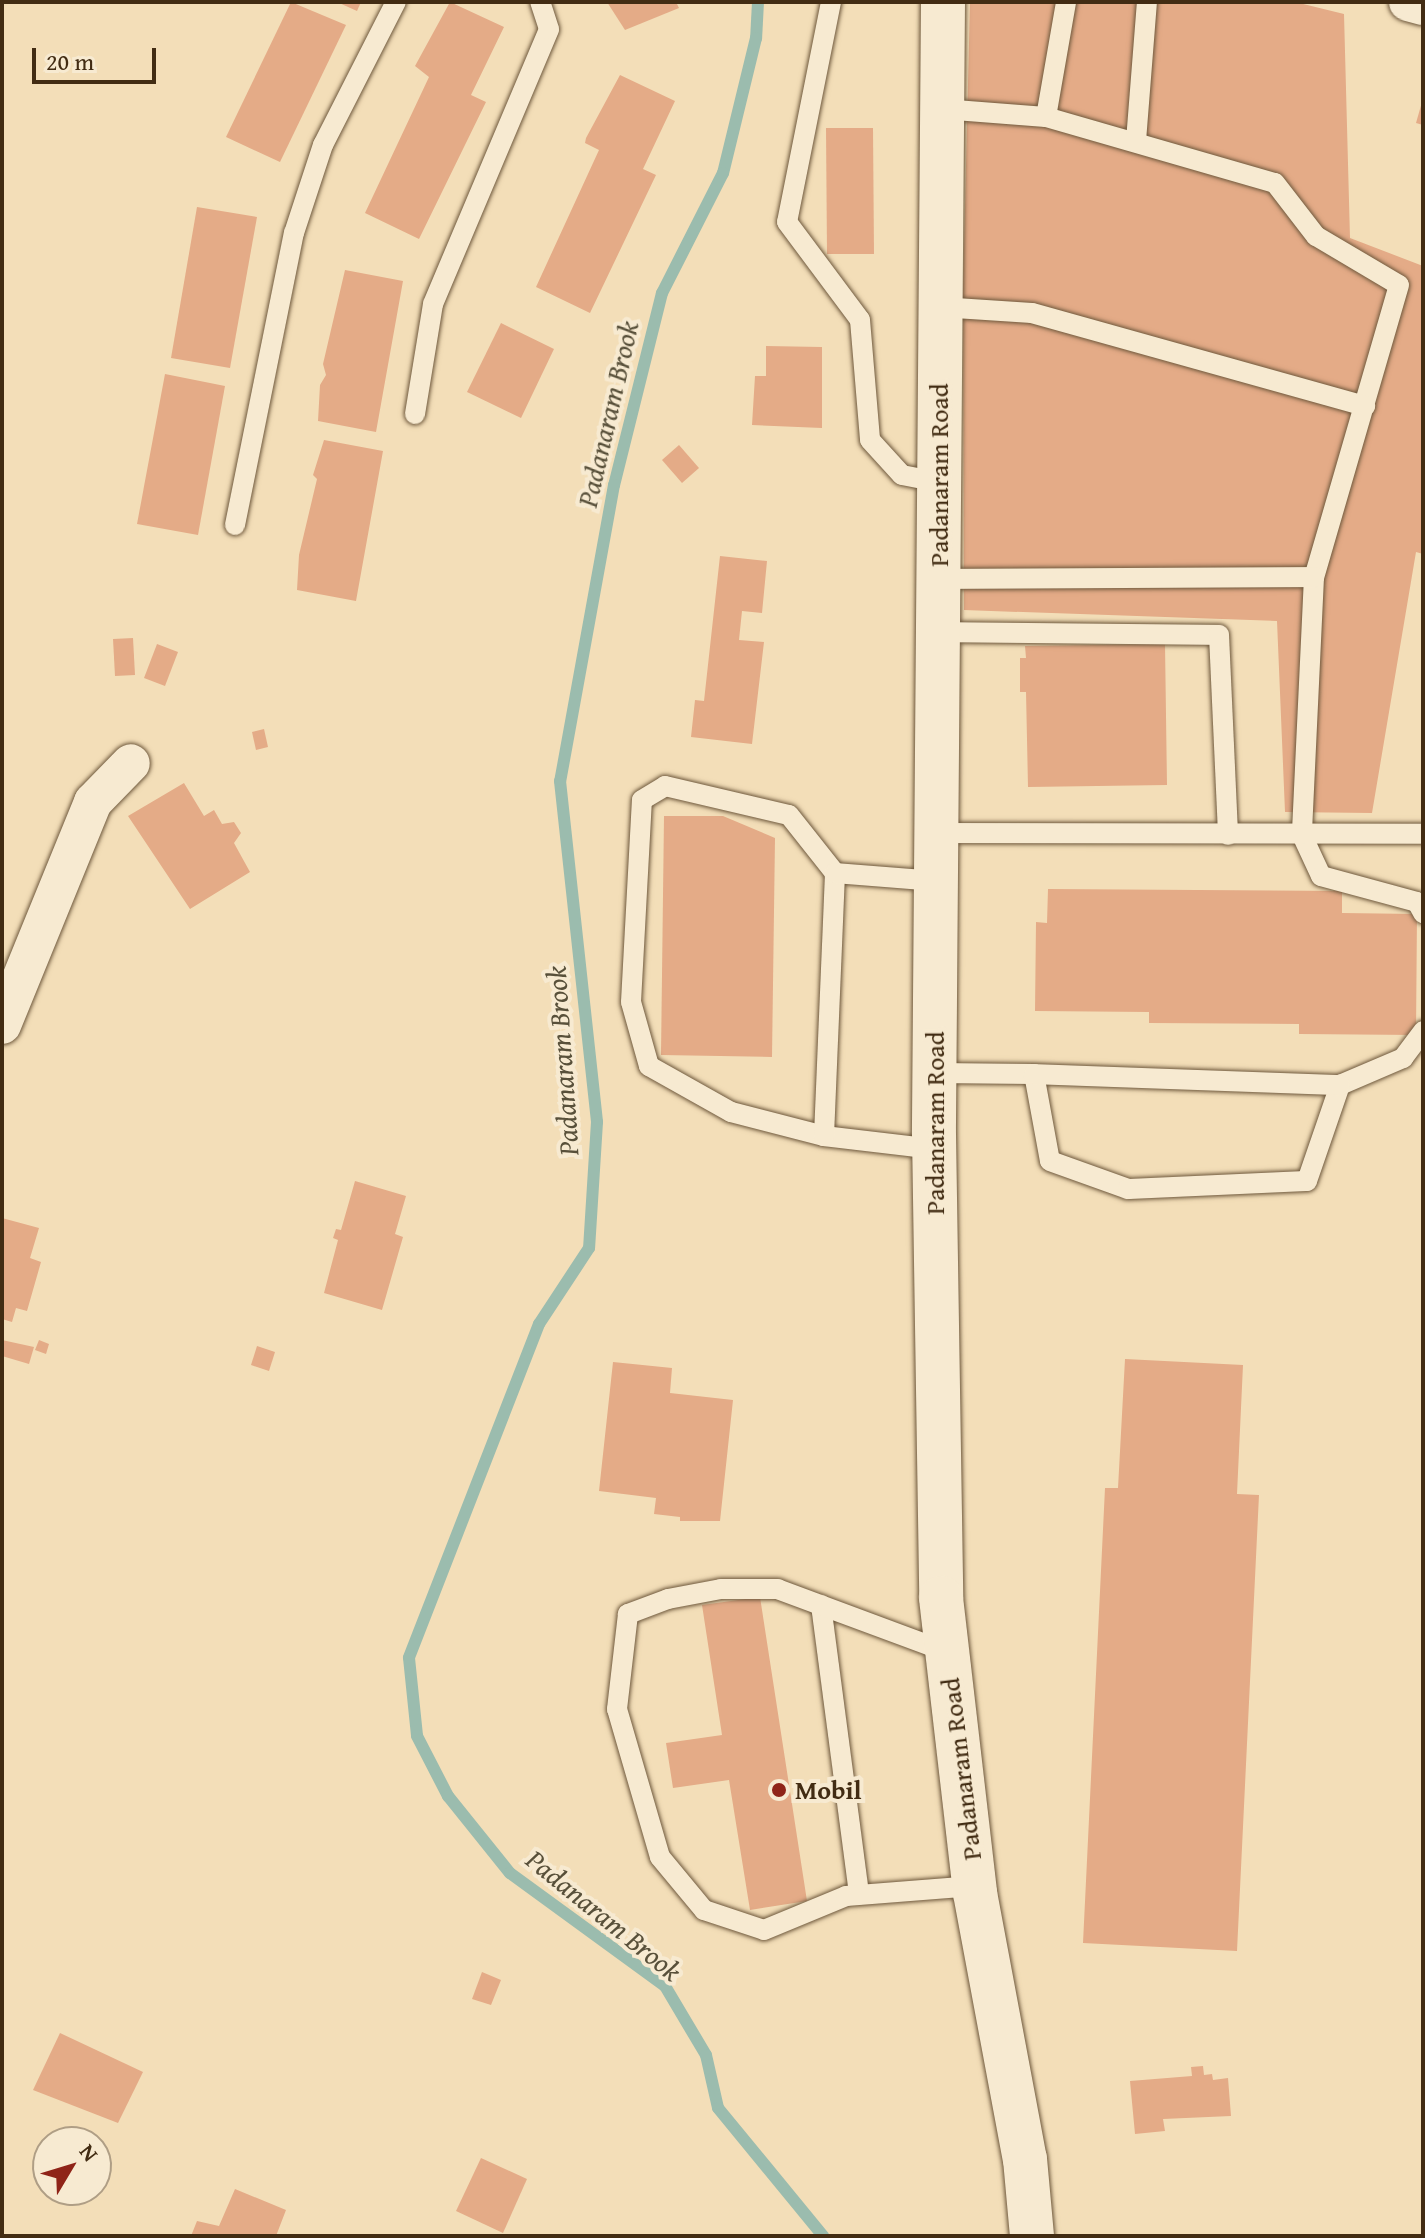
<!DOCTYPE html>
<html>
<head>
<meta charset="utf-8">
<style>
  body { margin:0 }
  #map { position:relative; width:1425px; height:2238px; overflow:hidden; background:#f3deb8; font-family:"Gentium Book Plus",serif }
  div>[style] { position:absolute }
  .stream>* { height:12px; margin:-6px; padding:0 6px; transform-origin:6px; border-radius:6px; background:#9bbcae }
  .building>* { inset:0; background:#e4ab87 }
  .roads { filter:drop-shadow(0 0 2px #6e583c) drop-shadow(0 0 2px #6e583c) }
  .service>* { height:20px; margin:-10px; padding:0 10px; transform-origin:10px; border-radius:10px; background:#f7ead1 }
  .minor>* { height:38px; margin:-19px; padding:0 19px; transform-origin:19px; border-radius:19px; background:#f7ead1 }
  .secondary>* { height:44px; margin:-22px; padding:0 22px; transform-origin:22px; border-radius:22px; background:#f7ead1 }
  .dots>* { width:22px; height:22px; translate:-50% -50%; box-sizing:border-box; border:4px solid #f7ead1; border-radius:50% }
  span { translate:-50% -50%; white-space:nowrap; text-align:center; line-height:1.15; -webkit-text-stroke:8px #f7ead1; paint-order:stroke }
  .street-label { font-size:26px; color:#422c13 }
  .poi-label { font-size:26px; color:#422c13; font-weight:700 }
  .left { translate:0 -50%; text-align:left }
  .water-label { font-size:28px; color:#58503a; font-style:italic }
  .frame { position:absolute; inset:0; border:4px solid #422c13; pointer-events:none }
  .north { position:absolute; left:32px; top:2126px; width:80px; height:80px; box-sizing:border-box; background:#f7ead1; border:2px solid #af9e85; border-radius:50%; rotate:52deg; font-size:22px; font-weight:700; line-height:32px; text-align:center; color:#422c13 }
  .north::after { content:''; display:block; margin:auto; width:28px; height:36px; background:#8f2418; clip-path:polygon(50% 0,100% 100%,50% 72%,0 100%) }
  .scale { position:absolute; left:32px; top:48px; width:124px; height:36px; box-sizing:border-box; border:4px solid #422c13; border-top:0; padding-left:10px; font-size:24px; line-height:28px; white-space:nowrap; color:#422c13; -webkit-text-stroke:6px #f7ead1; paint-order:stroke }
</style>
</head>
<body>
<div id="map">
  <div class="stream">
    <div style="left:758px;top:2px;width:36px;rotate:93deg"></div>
    <div style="left:756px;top:38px;width:139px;rotate:103.7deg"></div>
    <div style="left:723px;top:173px;width:135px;rotate:116.9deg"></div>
    <div style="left:662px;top:293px;width:198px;rotate:104deg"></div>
    <div style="left:614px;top:485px;width:301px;rotate:100.3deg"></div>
    <div style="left:560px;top:781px;width:343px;rotate:83.8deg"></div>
    <div style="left:597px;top:1122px;width:126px;rotate:93.6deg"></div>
    <div style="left:589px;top:1248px;width:91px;rotate:123.3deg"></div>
    <div style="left:539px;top:1324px;width:358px;rotate:111.3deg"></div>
    <div style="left:409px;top:1658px;width:78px;rotate:84.1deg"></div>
    <div style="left:417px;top:1736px;width:68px;rotate:62.7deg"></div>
    <div style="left:448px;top:1796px;width:99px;rotate:51.2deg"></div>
    <div style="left:510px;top:1873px;width:192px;rotate:36.1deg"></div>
    <div style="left:665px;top:1986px;width:80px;rotate:59.3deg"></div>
    <div style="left:706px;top:2055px;width:54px;rotate:77.2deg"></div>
    <div style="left:718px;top:2108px;width:166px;rotate:50.6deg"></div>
  </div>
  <div class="building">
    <div style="clip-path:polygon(291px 2px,346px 25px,280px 162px,226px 137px)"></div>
    <div style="clip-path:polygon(337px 2px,361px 2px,357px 11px)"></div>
    <div style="clip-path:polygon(450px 2px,504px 27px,471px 95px,486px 102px,419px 239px,365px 213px,429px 77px,415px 66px)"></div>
    <div style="clip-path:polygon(607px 2px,676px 2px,679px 8px,625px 30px)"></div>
    <div style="clip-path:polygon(970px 2px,1295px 2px,1344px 14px,1350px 238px,1423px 266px,1423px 554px,1416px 552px,1372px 813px,1285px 812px,1277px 621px,964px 610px,963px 290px)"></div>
    <div style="clip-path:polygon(620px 75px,675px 101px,643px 169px,656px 175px,590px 313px,536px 287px,599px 150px,585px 143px,586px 138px)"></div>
    <div style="clip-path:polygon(1422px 102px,1423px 102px,1423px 125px,1416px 123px)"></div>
    <div style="clip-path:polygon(826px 128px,873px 128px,874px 254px,827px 254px)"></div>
    <div style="clip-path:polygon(197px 207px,257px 217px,230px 368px,171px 358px)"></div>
    <div style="clip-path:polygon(345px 270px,403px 281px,376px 432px,318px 421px,320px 385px,326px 375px,323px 364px)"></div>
    <div style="clip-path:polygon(501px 323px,554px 349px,521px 418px,467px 392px)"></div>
    <div style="clip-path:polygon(766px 346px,822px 347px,822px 428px,752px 425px,755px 376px,766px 376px)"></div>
    <div style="clip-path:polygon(165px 374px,225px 386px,198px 535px,137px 524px)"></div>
    <div style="clip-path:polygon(324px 440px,383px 451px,356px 601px,297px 590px,299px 555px,317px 479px,313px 475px)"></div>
    <div style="clip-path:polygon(679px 445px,699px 468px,682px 483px,662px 460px)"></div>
    <div style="clip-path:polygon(720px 556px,767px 561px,762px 613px,742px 611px,739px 640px,764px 642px,752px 744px,691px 737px,695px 700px,704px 701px)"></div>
    <div style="clip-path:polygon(133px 638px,135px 675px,115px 676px,113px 639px)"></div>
    <div style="clip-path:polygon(157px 644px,178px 652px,165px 686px,144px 678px)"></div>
    <div style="clip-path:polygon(1165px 644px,1167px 785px,1028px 787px,1026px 692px,1020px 692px,1020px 658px,1026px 658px,1025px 646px)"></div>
    <div style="clip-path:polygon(264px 729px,268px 747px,256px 750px,252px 732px)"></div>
    <div style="clip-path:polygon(184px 783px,204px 816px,214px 810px,222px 824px,234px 822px,241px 833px,234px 843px,250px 872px,190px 909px,128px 816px)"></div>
    <div style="clip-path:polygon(664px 816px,723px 816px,775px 838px,772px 1057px,661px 1055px)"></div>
    <div style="clip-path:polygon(1048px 889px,1342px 891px,1342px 913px,1417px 914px,1416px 1035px,1299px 1034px,1299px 1024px,1149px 1023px,1149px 1012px,1035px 1011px,1036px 922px,1047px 923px)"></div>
    <div style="clip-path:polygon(355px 1181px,406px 1196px,395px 1234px,403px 1237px,382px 1310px,324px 1293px,338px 1240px,333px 1238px,336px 1229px,341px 1230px)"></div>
    <div style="clip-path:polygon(2px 1218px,39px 1228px,30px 1258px,41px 1262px,27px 1311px,16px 1308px,12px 1322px,2px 1319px)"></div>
    <div style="clip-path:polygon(2px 1340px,34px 1347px,29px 1364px,2px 1356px)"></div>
    <div style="clip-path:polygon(39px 1340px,49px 1344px,46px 1354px,35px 1350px)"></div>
    <div style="clip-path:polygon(257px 1346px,275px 1352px,269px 1371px,251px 1365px)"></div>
    <div style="clip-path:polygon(1125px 1359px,1243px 1365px,1237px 1494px,1259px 1495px,1237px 1951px,1083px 1943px,1105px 1488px,1118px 1488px)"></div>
    <div style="clip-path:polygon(613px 1362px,672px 1368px,670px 1393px,733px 1400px,720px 1521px,680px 1521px,680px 1517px,654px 1514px,656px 1498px,599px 1491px)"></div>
    <div style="clip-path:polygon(760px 1597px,807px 1901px,750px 1910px,729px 1780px,673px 1788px,666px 1743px,722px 1735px,702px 1605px)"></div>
    <div style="clip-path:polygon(482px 1972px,501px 1980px,491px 2005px,472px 1999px)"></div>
    <div style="clip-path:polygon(60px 2033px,143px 2072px,118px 2123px,33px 2090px)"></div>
    <div style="clip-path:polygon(1203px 2066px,1204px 2075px,1212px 2074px,1213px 2080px,1228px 2078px,1231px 2116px,1163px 2119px,1165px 2131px,1135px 2134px,1130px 2081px,1192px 2076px,1191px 2067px)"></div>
    <div style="clip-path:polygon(481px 2158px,527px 2179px,503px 2233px,456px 2211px)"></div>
    <div style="clip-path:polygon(235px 2189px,286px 2210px,276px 2236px,191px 2236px,197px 2221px,219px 2226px)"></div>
  </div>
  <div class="roads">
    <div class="service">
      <div style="left:831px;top:2px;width:224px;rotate:101.3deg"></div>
      <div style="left:787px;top:222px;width:122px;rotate:53.3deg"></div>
      <div style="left:860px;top:320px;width:120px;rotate:85.2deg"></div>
      <div style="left:870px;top:440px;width:47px;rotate:47.6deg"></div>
      <div style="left:902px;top:475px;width:38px;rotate:11deg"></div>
      <div style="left:942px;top:109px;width:104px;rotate:4.4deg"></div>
      <div style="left:1046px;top:117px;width:238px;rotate:16.1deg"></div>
      <div style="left:1275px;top:183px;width:67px;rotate:52.3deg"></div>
      <div style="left:1316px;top:236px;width:96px;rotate:30.6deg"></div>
      <div style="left:1399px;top:285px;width:304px;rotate:106.2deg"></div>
      <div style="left:1314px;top:577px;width:258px;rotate:92.7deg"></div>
      <div style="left:1302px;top:835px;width:45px;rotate:65.1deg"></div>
      <div style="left:1321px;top:876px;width:99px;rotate:15.2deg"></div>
      <div style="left:1417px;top:902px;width:13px;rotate:61deg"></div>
      <div style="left:1046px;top:117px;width:117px;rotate:-80.1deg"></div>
      <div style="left:1136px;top:141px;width:139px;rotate:-85.5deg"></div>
      <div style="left:940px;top:307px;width:92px;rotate:3.7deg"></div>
      <div style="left:1032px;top:313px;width:346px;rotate:15.6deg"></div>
      <div style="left:415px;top:414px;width:111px;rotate:-80.7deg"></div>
      <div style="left:433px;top:304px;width:298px;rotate:-67.1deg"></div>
      <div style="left:549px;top:29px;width:28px;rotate:-108deg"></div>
      <div style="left:235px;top:525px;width:298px;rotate:-78.6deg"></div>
      <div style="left:294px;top:233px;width:93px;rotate:-71.8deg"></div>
      <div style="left:323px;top:145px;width:161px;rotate:-63deg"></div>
      <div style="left:938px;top:579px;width:376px;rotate:-0.3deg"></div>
      <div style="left:938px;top:632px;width:281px;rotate:0.6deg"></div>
      <div style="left:1219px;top:635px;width:200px;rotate:87.4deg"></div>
      <div style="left:936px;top:833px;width:487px;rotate:0.1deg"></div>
      <div style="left:934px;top:1073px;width:100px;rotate:0.6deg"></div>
      <div style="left:1034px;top:1074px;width:88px;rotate:79.6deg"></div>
      <div style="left:1050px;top:1161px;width:83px;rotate:19.7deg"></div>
      <div style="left:1128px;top:1189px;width:179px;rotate:-2.6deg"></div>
      <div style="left:1307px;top:1181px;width:102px;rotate:-71deg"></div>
      <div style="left:1340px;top:1085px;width:69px;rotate:-23.2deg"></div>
      <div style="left:1403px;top:1058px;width:34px;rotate:-53deg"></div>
      <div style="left:1034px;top:1074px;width:306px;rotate:2.1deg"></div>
      <div style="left:824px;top:1136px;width:96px;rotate:-165.5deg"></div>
      <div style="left:731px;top:1112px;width:94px;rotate:-150.7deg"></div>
      <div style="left:649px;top:1066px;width:66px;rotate:-105.7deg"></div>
      <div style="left:631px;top:1002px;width:202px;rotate:-86.9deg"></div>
      <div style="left:642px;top:800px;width:27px;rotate:-31deg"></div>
      <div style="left:665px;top:786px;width:127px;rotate:13.2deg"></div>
      <div style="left:789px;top:815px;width:74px;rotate:51.6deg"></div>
      <div style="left:934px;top:1149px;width:111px;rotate:-173.3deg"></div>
      <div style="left:824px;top:1136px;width:263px;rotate:-87.6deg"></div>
      <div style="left:835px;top:873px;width:101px;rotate:4.5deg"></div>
      <div style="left:821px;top:1605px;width:292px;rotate:82.5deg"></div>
      <div style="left:947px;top:1652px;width:180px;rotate:-159.6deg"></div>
      <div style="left:778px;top:1589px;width:57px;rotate:180deg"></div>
      <div style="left:721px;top:1589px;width:54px;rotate:169.3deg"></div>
      <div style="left:668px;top:1599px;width:43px;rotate:159.4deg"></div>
      <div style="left:628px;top:1614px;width:96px;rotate:96.6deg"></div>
      <div style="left:617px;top:1709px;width:154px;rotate:73.8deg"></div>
      <div style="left:660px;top:1857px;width:69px;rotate:50.3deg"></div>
      <div style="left:704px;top:1910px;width:63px;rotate:18.4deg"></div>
      <div style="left:764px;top:1930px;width:89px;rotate:-22.5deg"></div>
      <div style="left:846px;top:1896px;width:128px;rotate:-4.5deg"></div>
    </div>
    <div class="minor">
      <div style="left:1408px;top:2px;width:16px;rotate:15deg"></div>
      <div style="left:2px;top:1025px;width:241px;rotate:-67.8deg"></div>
      <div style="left:93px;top:802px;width:54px;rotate:-45.7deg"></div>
    </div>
    <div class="secondary">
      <div style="left:943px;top:2px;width:1132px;rotate:90.46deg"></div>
      <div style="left:934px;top:1134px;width:464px;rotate:89.1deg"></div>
      <div style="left:941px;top:1598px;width:297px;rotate:83.4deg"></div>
      <div style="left:975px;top:1893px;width:271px;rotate:79.4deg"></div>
      <div style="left:1025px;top:2159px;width:77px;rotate:84.8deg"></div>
    </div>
  </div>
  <div class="dots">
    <div style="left:779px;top:1790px;background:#8f2418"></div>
  </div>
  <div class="street-label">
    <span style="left:939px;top:475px;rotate:-90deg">Padanaram Road</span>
    <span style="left:935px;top:1123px;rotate:-90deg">Padanaram Road</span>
    <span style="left:961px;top:1769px;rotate:-97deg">Padanaram Road</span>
  </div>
  <div class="poi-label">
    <span class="left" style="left:795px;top:1790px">Mobil</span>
  </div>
  <div class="water-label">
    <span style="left:608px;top:414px;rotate:-77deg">Padanaram Brook</span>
    <span style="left:562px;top:1061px;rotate:-94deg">Padanaram Brook</span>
    <span style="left:604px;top:1915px;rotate:39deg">Padanaram Brook</span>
  </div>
  <div class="frame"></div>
  <div class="north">N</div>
  <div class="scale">20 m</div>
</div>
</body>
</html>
